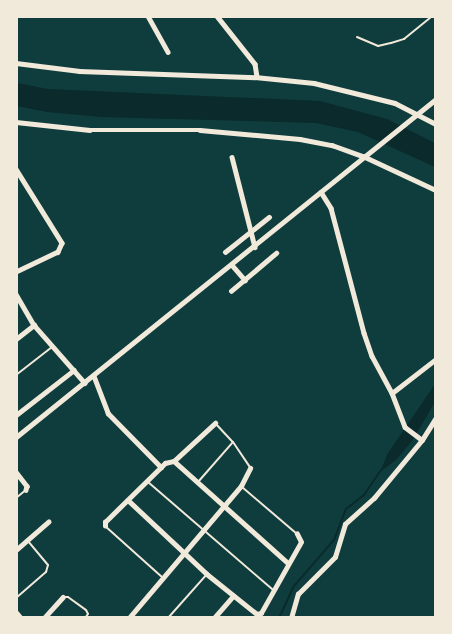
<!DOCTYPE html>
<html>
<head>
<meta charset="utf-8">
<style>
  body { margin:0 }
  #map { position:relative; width:452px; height:634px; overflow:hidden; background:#0f3d3e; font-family:"Sofia Sans Condensed",sans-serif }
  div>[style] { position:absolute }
  .water>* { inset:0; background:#0a2a2b }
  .stream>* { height:2px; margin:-1px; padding:0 1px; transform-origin:1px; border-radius:1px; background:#0a2a2b }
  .service>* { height:2px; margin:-1px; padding:0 1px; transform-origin:1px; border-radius:1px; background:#f1e9da }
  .minor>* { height:4.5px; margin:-2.25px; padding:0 2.25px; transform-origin:2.25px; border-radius:2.25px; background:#f1e9da }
  .tertiary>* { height:5px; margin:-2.5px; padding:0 2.5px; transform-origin:2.5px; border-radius:2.5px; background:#f1e9da }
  span { translate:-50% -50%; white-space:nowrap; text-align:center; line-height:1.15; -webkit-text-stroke:6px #f1e9da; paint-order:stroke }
  .frame { position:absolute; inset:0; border:18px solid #f1e9da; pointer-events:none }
</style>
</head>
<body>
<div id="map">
  <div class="water">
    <div style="clip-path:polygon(17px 83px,48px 89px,320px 101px,387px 119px,435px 143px,435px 167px,358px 132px,316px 123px,101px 117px,47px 112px,17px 106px)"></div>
    <div style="clip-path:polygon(435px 384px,435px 402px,412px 441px,396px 460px,380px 472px,388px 453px)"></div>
  </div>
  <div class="stream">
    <div style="left:279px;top:618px;width:35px;rotate:-65deg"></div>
    <div style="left:294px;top:586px;width:61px;rotate:-49deg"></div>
    <div style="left:334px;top:540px;width:33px;rotate:-69deg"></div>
    <div style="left:346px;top:509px;width:23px;rotate:-38deg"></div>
    <div style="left:364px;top:495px;width:29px;rotate:-56deg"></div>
  </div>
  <div class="service">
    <div style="left:357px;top:37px;width:23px;rotate:23deg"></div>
    <div style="left:378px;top:46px;width:13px;rotate:-13deg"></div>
    <div style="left:391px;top:43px;width:14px;rotate:-17deg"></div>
    <div style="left:404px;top:39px;width:36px;rotate:-39deg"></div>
    <div style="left:16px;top:375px;width:46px;rotate:-37.9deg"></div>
    <div style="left:215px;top:423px;width:26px;rotate:47deg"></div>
    <div style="left:233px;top:442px;width:30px;rotate:56deg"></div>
    <div style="left:148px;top:482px;width:165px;rotate:40.8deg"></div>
    <div style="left:198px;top:482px;width:53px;rotate:-48.8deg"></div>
    <div style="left:242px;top:487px;width:72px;rotate:40.5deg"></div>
    <div style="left:16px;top:498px;width:13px;rotate:-39deg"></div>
    <div style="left:105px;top:526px;width:78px;rotate:41.9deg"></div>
    <div style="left:63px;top:597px;width:5px"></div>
    <div style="left:68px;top:597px;width:22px;rotate:36deg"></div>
    <div style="left:86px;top:610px;width:4px;rotate:63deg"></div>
    <div style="left:88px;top:614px;width:5px;rotate:127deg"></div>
    <div style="left:16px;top:598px;width:40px;rotate:-41deg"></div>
    <div style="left:46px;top:572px;width:7px;rotate:-74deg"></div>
    <div style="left:48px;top:565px;width:33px;rotate:-130deg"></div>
    <div style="left:168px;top:618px;width:59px;rotate:-48.4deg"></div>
  </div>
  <div class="minor">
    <div style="left:148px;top:16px;width:41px;rotate:60.9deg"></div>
    <div style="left:217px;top:16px;width:61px;rotate:51.6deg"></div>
    <div style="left:255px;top:64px;width:13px;rotate:81deg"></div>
    <div style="left:16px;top:63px;width:64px;rotate:7.2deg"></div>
    <div style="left:79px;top:71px;width:176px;rotate:2deg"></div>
    <div style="left:255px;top:77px;width:59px;rotate:5.8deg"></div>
    <div style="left:314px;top:83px;width:83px;rotate:13.9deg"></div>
    <div style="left:395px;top:103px;width:46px;rotate:27.1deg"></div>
    <div style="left:16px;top:122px;width:74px;rotate:6.2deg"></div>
    <div style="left:90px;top:130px;width:110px"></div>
    <div style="left:200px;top:130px;width:100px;rotate:5.1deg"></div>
    <div style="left:300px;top:139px;width:33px;rotate:11deg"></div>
    <div style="left:332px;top:145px;width:33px;rotate:20deg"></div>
    <div style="left:363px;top:156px;width:81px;rotate:25deg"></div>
    <div style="left:232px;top:157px;width:93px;rotate:75.7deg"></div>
    <div style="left:16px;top:169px;width:87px;rotate:58.1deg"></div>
    <div style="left:62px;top:243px;width:10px;rotate:114deg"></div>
    <div style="left:58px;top:252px;width:47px;rotate:154.5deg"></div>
    <div style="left:321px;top:192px;width:19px;rotate:58deg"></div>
    <div style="left:331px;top:208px;width:129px;rotate:75.2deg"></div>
    <div style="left:364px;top:333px;width:24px;rotate:71deg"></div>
    <div style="left:372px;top:356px;width:42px;rotate:61.6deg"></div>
    <div style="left:392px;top:393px;width:56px;rotate:-37.7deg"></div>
    <div style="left:225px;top:252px;width:56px;rotate:-38.5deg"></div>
    <div style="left:232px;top:265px;width:20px;rotate:49deg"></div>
    <div style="left:231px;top:291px;width:59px;rotate:-40.2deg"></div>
    <div style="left:16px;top:294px;width:36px;rotate:60deg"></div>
    <div style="left:34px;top:325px;width:77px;rotate:48.7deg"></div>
    <div style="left:16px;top:339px;width:23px;rotate:-38deg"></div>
    <div style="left:94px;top:376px;width:40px;rotate:69deg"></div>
    <div style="left:108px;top:413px;width:76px;rotate:45.5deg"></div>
    <div style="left:392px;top:393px;width:36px;rotate:69deg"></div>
    <div style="left:405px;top:427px;width:21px;rotate:37deg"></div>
    <div style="left:16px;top:415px;width:73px;rotate:-37.8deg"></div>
    <div style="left:174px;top:461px;width:152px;rotate:41.8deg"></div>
    <div style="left:16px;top:472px;width:18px;rotate:52deg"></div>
    <div style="left:27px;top:486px;width:4px;rotate:104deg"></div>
    <div style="left:128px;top:500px;width:108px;rotate:43.1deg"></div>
    <div style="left:207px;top:574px;width:64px;rotate:38.7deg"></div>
    <div style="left:257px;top:614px;width:4px;rotate:-14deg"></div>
    <div style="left:261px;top:613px;width:81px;rotate:-60.6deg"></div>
    <div style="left:301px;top:542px;width:9px;rotate:-117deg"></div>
    <div style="left:105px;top:526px;width:4px;rotate:-90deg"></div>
    <div style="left:105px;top:522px;width:84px;rotate:-44.5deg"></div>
    <div style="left:165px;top:463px;width:9px;rotate:-13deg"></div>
    <div style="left:174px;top:461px;width:56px;rotate:-42.8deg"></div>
    <div style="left:16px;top:550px;width:43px;rotate:-41.2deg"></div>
    <div style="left:16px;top:612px;width:8px;rotate:50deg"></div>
    <div style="left:44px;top:618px;width:28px;rotate:-48deg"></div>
    <div style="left:129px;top:618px;width:173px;rotate:-49.7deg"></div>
    <div style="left:241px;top:486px;width:20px;rotate:-63deg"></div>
    <div style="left:214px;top:618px;width:29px;rotate:-49deg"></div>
    <div style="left:291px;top:618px;width:25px;rotate:-74deg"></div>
    <div style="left:298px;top:594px;width:52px;rotate:-45deg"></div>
    <div style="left:335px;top:557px;width:34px;rotate:-73deg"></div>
    <div style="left:345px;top:524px;width:39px;rotate:-42deg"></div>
    <div style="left:374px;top:498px;width:75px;rotate:-50.4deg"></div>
    <div style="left:422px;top:440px;width:26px;rotate:-58deg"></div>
  </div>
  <div class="tertiary">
    <div style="left:16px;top:437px;width:539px;rotate:-38.83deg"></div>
  </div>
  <div class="frame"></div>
</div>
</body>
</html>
